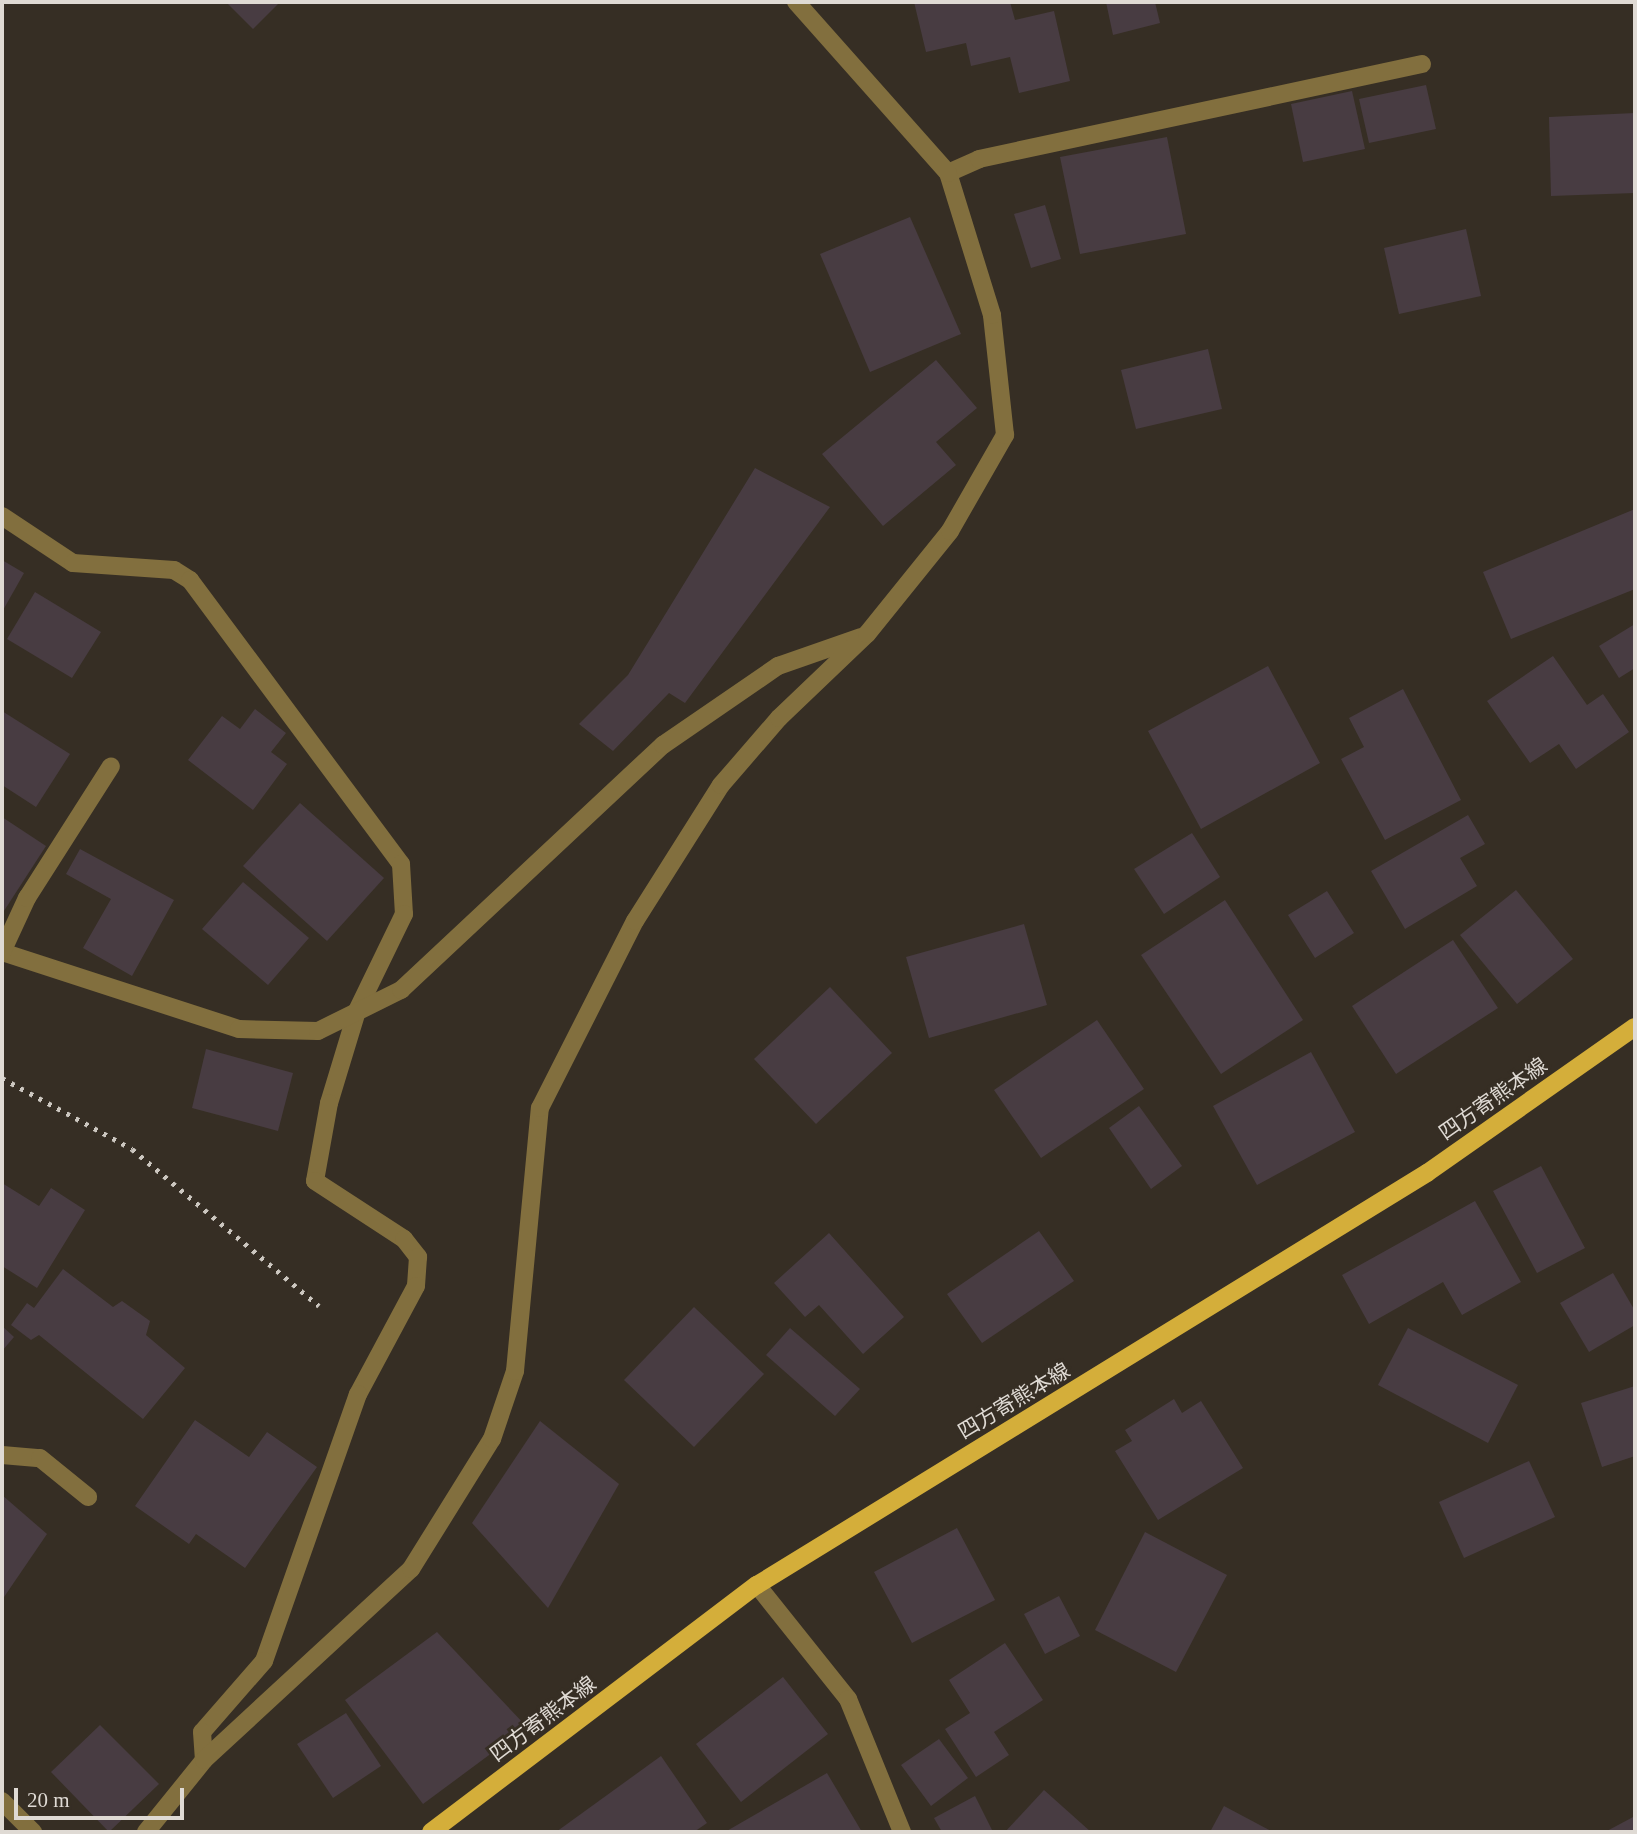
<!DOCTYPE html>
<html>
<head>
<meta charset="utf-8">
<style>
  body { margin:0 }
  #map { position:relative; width:1637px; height:1834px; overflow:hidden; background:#362e24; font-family:"Times New Roman","Noto Sans JP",serif }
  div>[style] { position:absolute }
  .building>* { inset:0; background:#483c42 }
  .minor>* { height:18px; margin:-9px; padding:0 9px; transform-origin:9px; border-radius:9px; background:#826f3e }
  .major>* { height:18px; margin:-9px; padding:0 9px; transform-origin:9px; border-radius:9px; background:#d4ae3a }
  .rail>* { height:5px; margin-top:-2.5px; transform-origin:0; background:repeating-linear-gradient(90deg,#ccc7c0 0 3.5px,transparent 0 10.5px) }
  span { translate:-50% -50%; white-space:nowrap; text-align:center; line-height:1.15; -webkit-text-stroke:6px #362e24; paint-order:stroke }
  .street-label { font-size:21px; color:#dfdad4 }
  .frame { position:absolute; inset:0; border:4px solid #dfdad4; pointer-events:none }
  .scale { position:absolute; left:14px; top:1788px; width:170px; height:32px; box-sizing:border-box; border:4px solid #dfdad4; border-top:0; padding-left:9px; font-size:21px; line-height:24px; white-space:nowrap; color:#dfdad4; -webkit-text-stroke:5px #362e24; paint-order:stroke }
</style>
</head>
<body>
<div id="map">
  <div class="building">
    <div style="clip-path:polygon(226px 2px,280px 2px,253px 29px)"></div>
    <div style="clip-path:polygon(914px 2px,1010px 2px,1015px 20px,1054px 11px,1070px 81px,1019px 93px,1010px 57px,971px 66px,966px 43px,926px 52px)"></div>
    <div style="clip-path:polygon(1106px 2px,1155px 2px,1160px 23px,1113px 35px)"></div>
    <div style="clip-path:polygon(1426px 85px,1436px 129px,1369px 143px,1359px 99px)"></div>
    <div style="clip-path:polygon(1352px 91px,1365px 149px,1303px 162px,1291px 104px)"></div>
    <div style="clip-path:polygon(1635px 113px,1635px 193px,1551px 196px,1549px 117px)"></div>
    <div style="clip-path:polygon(1167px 137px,1186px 234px,1080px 254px,1060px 157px)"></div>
    <div style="clip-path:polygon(1045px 205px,1061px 259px,1031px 268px,1014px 214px)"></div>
    <div style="clip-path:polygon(910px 217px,961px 334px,870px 372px,820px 254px)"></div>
    <div style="clip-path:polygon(1466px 229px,1481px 296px,1399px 314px,1384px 248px)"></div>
    <div style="clip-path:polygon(1208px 349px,1222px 409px,1136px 429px,1121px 370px)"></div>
    <div style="clip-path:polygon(936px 360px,977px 408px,936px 442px,956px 465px,883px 526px,822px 454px)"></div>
    <div style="clip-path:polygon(755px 468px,830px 507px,685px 703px,669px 693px,613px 751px,579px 724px,628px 675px)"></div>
    <div style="clip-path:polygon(1635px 509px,1635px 589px,1511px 639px,1483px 572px)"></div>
    <div style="clip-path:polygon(2px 560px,24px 573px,2px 612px)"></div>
    <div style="clip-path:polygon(35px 592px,101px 632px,72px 678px,7px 639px)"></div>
    <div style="clip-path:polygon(1635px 624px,1635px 668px,1619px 678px,1599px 646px)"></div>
    <div style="clip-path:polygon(1553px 656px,1587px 705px,1603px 694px,1629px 732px,1576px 769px,1559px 744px,1530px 763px,1487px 701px)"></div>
    <div style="clip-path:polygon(1268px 666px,1320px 763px,1201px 829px,1148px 731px)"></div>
    <div style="clip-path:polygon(1403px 689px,1461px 800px,1385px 840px,1341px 759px,1364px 747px,1349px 718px)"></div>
    <div style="clip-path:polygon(255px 709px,286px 733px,271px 752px,287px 764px,253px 810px,188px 760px,222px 716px,240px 729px)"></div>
    <div style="clip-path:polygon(2px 711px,70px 754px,36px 807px,2px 785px)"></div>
    <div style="clip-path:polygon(300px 803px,384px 878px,327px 941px,243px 866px)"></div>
    <div style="clip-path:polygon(1468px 815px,1485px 844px,1460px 858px,1477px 886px,1405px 929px,1371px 871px)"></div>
    <div style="clip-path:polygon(2px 817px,46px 846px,2px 914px)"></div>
    <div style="clip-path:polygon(1192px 833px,1220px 877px,1164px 914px,1134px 869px)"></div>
    <div style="clip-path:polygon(80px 849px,174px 900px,132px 976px,83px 948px,111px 899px,66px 874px)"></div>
    <div style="clip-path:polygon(243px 882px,309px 938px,268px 985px,202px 929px)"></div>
    <div style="clip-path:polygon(1516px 890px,1573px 959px,1517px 1004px,1460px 935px)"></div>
    <div style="clip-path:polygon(1327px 891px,1354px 933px,1315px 958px,1288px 915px)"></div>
    <div style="clip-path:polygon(1225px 900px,1303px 1020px,1221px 1074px,1141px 955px)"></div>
    <div style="clip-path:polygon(1024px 924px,1047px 1005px,929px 1038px,906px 957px)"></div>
    <div style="clip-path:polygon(1453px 940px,1498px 1008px,1396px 1074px,1352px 1006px)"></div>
    <div style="clip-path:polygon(830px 987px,892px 1053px,816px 1124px,754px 1059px)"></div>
    <div style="clip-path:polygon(1097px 1020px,1144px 1089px,1041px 1158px,994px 1090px)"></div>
    <div style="clip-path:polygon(206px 1049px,293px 1073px,278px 1131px,192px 1108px)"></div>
    <div style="clip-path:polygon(1311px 1052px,1355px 1132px,1257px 1185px,1213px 1106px)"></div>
    <div style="clip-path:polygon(1139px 1106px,1182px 1166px,1151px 1189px,1109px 1128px)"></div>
    <div style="clip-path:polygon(1541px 1166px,1585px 1248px,1537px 1273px,1493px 1191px)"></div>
    <div style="clip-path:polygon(2px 1183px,39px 1206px,51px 1188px,85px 1210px,37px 1288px,2px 1266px)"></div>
    <div style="clip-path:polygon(1475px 1201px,1521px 1282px,1462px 1315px,1443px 1282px,1369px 1324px,1342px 1275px)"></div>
    <div style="clip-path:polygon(1039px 1231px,1074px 1281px,982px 1343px,947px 1294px)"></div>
    <div style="clip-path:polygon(829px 1233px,904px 1317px,863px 1354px,819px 1305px,805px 1317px,774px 1283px)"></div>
    <div style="clip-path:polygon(63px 1269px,113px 1307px,122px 1301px,150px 1321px,146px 1335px,185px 1368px,143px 1419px,39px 1335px,31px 1340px,11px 1325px,27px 1303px,34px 1308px)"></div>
    <div style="clip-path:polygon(1613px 1273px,1635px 1311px,1635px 1325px,1589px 1352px,1560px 1303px)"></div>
    <div style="clip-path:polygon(694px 1307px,764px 1374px,694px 1447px,624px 1380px)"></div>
    <div style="clip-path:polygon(2px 1326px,14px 1337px,2px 1351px)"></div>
    <div style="clip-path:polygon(790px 1328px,860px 1389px,835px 1416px,766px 1355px)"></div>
    <div style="clip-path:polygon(1408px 1328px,1518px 1385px,1488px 1443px,1378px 1385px)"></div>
    <div style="clip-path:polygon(1635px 1386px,1635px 1456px,1602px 1467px,1581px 1403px)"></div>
    <div style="clip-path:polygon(1174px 1399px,1182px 1413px,1201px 1401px,1243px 1468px,1158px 1520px,1115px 1451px,1132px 1441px,1125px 1430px)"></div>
    <div style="clip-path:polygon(195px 1420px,249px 1457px,267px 1432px,317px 1467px,245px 1568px,196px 1534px,189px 1544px,135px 1506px)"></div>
    <div style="clip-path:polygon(540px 1421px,619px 1484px,548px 1608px,472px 1523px)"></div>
    <div style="clip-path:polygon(1529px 1461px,1555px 1517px,1464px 1558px,1439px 1502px)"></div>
    <div style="clip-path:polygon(2px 1495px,47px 1534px,2px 1600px)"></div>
    <div style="clip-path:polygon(957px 1528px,995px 1600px,912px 1643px,874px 1572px)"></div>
    <div style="clip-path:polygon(1145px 1532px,1227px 1575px,1176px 1672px,1095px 1630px)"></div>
    <div style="clip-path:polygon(1059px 1596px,1080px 1636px,1045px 1654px,1024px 1614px)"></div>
    <div style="clip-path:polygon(437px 1632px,527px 1727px,423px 1804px,345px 1700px)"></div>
    <div style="clip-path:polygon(1005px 1643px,1043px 1700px,994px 1732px,1009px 1755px,976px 1777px,945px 1729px,970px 1713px,949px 1680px)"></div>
    <div style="clip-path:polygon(783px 1677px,828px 1734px,741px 1802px,696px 1744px)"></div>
    <div style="clip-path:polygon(346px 1713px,381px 1766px,333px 1798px,297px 1744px)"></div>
    <div style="clip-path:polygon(100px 1725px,159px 1784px,109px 1832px,51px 1772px)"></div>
    <div style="clip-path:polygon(939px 1739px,968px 1778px,931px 1806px,901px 1765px)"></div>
    <div style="clip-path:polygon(661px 1756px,707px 1823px,694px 1832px,556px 1832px)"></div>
    <div style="clip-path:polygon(827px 1773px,862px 1832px,725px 1832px)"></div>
    <div style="clip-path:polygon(1044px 1790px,1091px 1832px,1005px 1832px)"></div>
    <div style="clip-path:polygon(975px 1796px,993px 1832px,942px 1832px,934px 1818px)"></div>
    <div style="clip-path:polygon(1224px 1806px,1273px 1832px,1210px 1832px)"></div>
    <div style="clip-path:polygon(1635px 1816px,1635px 1832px,1605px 1832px)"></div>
  </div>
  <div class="minor">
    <div style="left:948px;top:173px;width:34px;rotate:-24deg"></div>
    <div style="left:979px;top:159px;width:453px;rotate:-12.1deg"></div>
    <div style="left:2px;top:516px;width:85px;rotate:33.5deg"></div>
    <div style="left:73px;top:563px;width:101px;rotate:4deg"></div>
    <div style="left:174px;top:570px;width:19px;rotate:32deg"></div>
    <div style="left:190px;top:580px;width:354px;rotate:53.4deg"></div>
    <div style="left:401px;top:864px;width:50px;rotate:86.6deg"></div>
    <div style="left:404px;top:914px;width:108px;rotate:115.9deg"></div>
    <div style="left:357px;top:1011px;width:96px;rotate:106.9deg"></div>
    <div style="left:329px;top:1103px;width:79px;rotate:100.2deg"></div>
    <div style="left:315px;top:1181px;width:106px;rotate:33.1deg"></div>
    <div style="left:404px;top:1239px;width:23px;rotate:52deg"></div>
    <div style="left:418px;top:1257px;width:29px;rotate:94deg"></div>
    <div style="left:416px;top:1286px;width:123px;rotate:118.2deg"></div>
    <div style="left:358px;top:1394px;width:283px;rotate:109.4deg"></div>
    <div style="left:264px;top:1661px;width:94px;rotate:131.1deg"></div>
    <div style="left:202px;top:1732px;width:28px;rotate:86deg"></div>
    <div style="left:2px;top:952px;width:249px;rotate:18deg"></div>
    <div style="left:239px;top:1029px;width:79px;rotate:1.5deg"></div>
    <div style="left:318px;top:1031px;width:93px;rotate:-26.3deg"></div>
    <div style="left:401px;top:990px;width:359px;rotate:-43.1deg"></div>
    <div style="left:663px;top:745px;width:140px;rotate:-34.5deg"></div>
    <div style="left:778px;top:666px;width:88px;rotate:-19.3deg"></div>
    <div style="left:2px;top:952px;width:60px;rotate:-65.2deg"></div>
    <div style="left:27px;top:898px;width:156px;rotate:-57.5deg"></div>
    <div style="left:2px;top:1455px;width:38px;rotate:5deg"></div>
    <div style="left:40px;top:1458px;width:62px;rotate:39.1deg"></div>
    <div style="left:757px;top:1585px;width:146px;rotate:51.4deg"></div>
    <div style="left:848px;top:1699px;width:144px;rotate:67.9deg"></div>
    <div style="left:2px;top:1801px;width:44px;rotate:45deg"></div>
    <div style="left:146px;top:1832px;width:92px;rotate:-51.1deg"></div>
    <div style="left:204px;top:1760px;width:282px;rotate:-42.7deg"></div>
    <div style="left:411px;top:1569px;width:153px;rotate:-58.1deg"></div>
    <div style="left:492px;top:1439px;width:72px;rotate:-71.3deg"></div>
    <div style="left:515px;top:1371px;width:264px;rotate:-84.6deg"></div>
    <div style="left:540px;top:1108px;width:210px;rotate:-63.1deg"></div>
    <div style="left:635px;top:921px;width:161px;rotate:-57.7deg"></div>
    <div style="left:721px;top:785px;width:89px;rotate:-49.1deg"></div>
    <div style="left:779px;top:718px;width:122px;rotate:-43.7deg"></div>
    <div style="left:867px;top:634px;width:132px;rotate:-51.1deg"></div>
    <div style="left:950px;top:531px;width:111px;rotate:-60.2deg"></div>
    <div style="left:1005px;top:435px;width:121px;rotate:-96.2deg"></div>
    <div style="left:992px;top:315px;width:149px;rotate:-107.2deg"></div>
    <div style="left:948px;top:173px;width:229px;rotate:-131.6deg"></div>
  </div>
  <div class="major">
    <div style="left:431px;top:1832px;width:409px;rotate:-37.2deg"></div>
    <div style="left:757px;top:1585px;width:787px;rotate:-31.59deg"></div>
    <div style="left:1427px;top:1173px;width:254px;rotate:-35.1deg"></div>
  </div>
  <div class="rail">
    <div style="left:2px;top:1078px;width:148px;rotate:28.6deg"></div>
    <div style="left:132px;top:1149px;width:244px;rotate:40deg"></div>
  </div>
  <div class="street-label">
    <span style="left:1493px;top:1099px;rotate:-35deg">四方寄熊本線</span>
    <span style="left:1014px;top:1401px;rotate:-31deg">四方寄熊本線</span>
    <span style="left:543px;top:1719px;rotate:-37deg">四方寄熊本線</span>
  </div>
  <div class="frame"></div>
  <div class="scale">20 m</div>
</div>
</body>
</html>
